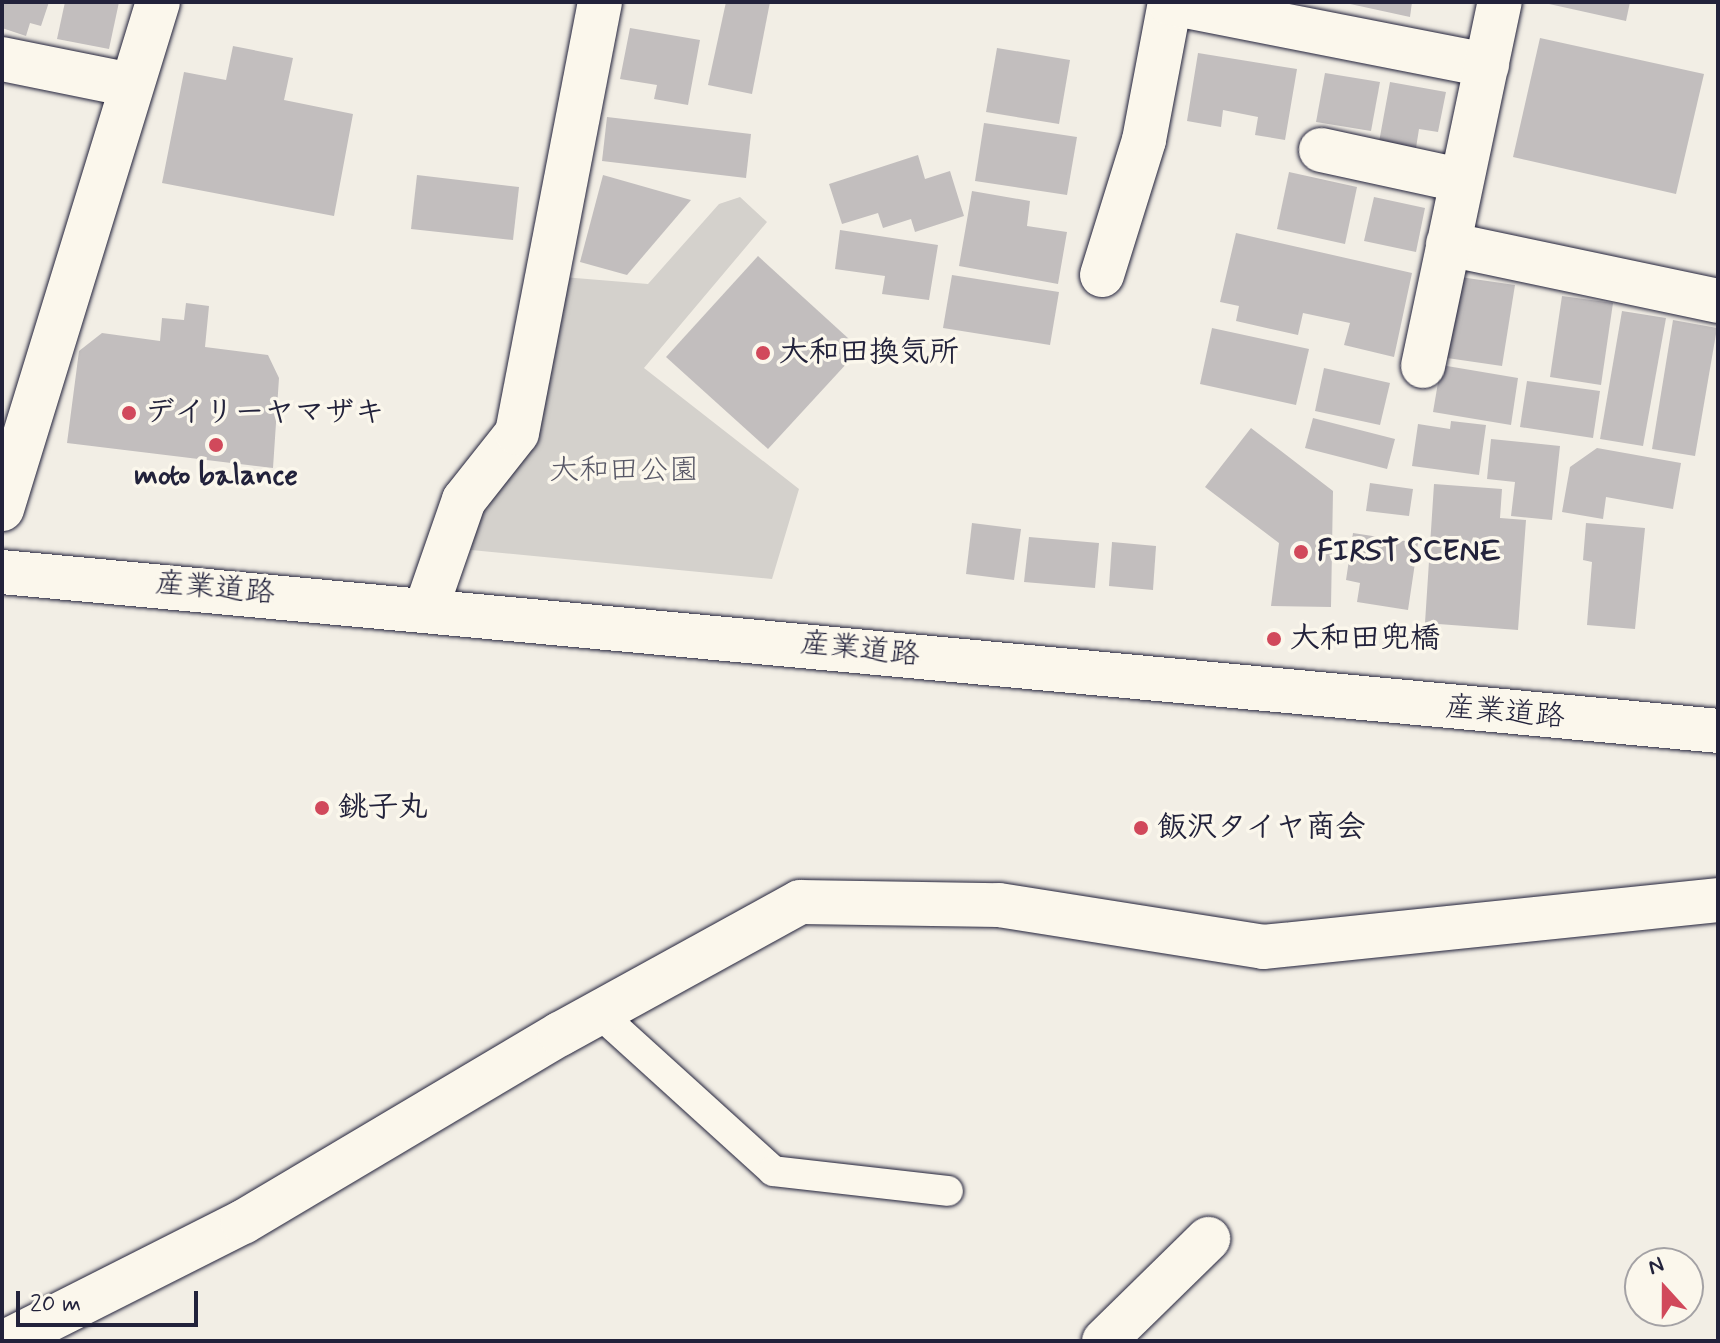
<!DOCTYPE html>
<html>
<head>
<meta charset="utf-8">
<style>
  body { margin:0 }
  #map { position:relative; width:1720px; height:1343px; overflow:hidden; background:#f2eee5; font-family:Mynerve,"Klee One",sans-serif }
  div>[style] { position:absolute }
  .green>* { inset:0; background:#d4d1cc }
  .building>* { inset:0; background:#c2bebe }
  .roads { filter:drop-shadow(0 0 2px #22223b) drop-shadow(0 0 2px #22223b) }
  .service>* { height:30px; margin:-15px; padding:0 15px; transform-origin:15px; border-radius:15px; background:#fbf7ec }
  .minor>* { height:44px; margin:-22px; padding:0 22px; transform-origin:22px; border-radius:22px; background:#fbf7ec }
  .secondary>* { height:44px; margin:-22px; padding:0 22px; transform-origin:22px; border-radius:22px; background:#fbf7ec }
  .dots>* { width:22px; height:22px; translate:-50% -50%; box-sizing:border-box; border:4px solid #fbf7ec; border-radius:50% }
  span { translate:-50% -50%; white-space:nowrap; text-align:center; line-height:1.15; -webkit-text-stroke:7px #fbf7ec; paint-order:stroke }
  .poi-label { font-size:30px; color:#22223b; font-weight:700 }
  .left { translate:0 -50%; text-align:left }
  .park-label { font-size:30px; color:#575766 }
  .street-label { font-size:30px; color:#22223b }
  .frame { position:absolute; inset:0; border:4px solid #22223b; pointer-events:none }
  .north { position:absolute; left:1624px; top:1247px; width:80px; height:80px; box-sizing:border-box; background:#fbf7ec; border:2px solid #a4a2a5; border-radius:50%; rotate:339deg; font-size:22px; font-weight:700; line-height:32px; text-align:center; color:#22223b }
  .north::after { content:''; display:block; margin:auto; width:28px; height:36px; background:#d1495b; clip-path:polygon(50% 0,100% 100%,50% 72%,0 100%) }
  .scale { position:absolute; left:16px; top:1291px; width:182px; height:36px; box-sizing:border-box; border:4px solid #22223b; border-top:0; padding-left:10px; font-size:24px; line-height:28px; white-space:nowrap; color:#22223b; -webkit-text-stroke:6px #fbf7ec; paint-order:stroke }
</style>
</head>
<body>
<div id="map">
  <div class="green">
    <div style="clip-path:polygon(740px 197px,767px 222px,644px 368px,799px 489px,772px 579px,471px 550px,478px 501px,563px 277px,648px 284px,719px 204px)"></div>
  </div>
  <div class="building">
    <div style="clip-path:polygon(2px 2px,49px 2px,41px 26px,30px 23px,26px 36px,2px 28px)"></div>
    <div style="clip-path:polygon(65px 2px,119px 2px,109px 49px,57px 39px)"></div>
    <div style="clip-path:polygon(726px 2px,770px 2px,752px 94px,708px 85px)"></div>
    <div style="clip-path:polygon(1341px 2px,1412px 2px,1410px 17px)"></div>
    <div style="clip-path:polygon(1540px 2px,1630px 2px,1626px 21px)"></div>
    <div style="clip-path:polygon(630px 28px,700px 40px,688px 105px,654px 99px,657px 85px,620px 79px)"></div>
    <div style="clip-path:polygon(1540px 38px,1704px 74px,1676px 194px,1513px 157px)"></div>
    <div style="clip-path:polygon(233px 46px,293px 58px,284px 100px,353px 114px,334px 216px,162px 183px,184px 72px,226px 80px)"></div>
    <div style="clip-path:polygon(997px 48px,1070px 60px,1059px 124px,986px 112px)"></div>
    <div style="clip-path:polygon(1198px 53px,1297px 69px,1285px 140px,1255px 135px,1258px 117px,1223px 110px,1221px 127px,1187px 121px)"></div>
    <div style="clip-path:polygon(1325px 73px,1380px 82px,1371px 131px,1316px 122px)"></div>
    <div style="clip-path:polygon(1390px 82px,1446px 92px,1438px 132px,1419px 129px,1416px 148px,1379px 142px)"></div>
    <div style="clip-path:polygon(607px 117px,751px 134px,746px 178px,602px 161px)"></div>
    <div style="clip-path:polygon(984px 123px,1077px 137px,1067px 195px,975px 181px)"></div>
    <div style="clip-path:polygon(918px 155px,925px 179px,950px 171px,964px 216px,915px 232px,911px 219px,883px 228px,878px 213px,842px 224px,829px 184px)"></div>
    <div style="clip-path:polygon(1289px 172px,1357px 187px,1345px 244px,1277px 229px)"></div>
    <div style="clip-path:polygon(417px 175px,519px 187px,513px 240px,411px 229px)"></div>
    <div style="clip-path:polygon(603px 175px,691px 200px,627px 275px,580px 262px)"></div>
    <div style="clip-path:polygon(972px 191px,1030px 201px,1027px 226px,1067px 232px,1058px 284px,959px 266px)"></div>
    <div style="clip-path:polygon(1374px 197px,1425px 208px,1416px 252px,1364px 241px)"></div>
    <div style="clip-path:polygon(840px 230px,938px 245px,929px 300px,882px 294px,885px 276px,835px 269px)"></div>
    <div style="clip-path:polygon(1236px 233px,1412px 273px,1394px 357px,1344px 345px,1350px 323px,1303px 313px,1298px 335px,1236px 321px,1239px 306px,1220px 302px)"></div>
    <div style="clip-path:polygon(758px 256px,860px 349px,768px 449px,666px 357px)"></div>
    <div style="clip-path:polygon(952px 275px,1059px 292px,1050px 345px,943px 328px)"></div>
    <div style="clip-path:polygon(1460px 277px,1515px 285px,1502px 366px,1447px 358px)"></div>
    <div style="clip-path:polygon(1562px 296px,1613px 303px,1601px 385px,1550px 377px)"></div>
    <div style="clip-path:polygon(186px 303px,209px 306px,205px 347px,268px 355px,279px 378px,273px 468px,67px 443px,79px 351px,102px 333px,160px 341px,162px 318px,184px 320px)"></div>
    <div style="clip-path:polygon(1622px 311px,1666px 318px,1643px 446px,1600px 439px)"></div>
    <div style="clip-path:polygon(1673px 320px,1717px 328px,1695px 456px,1652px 449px)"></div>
    <div style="clip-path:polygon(1212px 328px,1309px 349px,1296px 405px,1200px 384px)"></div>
    <div style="clip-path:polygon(1441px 365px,1518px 378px,1511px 425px,1433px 412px)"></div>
    <div style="clip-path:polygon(1324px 368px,1390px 383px,1380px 425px,1315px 411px)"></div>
    <div style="clip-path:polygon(1527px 381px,1600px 391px,1593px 438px,1520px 427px)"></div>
    <div style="clip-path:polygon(1313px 418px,1395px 439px,1387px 469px,1305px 448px)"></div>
    <div style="clip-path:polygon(1451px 421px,1486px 425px,1479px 475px,1412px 466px,1418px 424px,1450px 429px)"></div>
    <div style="clip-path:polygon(1251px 428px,1333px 491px,1331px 607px,1271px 606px,1279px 543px,1205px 487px)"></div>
    <div style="clip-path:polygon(1491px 439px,1560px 446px,1552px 520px,1511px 516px,1515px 482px,1487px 479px)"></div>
    <div style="clip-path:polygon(1597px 448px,1681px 463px,1673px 509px,1606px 497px,1603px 519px,1562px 512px,1570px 467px)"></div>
    <div style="clip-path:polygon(1370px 483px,1413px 489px,1409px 516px,1366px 511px)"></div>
    <div style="clip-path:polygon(1434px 484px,1502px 489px,1500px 518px,1526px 520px,1518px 630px,1425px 623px)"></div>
    <div style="clip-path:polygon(972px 523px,1021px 529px,1014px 580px,966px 574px)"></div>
    <div style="clip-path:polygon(1586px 523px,1645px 528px,1635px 629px,1587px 625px,1592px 562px,1583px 560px)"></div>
    <div style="clip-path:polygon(1353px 533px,1418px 543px,1408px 610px,1357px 602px,1360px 583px,1346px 580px)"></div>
    <div style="clip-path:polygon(1029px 537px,1099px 543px,1095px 588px,1024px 582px)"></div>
    <div style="clip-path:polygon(1112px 542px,1156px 546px,1153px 590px,1109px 586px)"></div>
  </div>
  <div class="roads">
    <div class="service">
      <div style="left:599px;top:1013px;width:235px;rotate:42.2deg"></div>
      <div style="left:773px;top:1171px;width:176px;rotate:6.5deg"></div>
    </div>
    <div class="minor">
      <div style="left:2px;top:59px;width:132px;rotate:11.4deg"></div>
      <div style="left:1321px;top:150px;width:142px;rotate:12.2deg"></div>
      <div style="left:1448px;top:244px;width:276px;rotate:11.9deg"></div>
      <div style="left:1102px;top:275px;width:141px;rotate:-72.7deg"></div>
      <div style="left:1144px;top:140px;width:139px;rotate:-79.3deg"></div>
      <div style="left:1170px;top:3px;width:323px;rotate:11.1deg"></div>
      <div style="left:1423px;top:366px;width:372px;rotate:-78.1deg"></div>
      <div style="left:2px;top:509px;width:530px;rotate:-72.9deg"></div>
      <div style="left:427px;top:606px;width:112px;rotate:-70.8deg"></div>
      <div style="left:464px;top:500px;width:85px;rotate:-51.7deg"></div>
      <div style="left:517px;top:433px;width:439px;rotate:-79.1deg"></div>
      <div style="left:7px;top:1341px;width:264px;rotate:-26.8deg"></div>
      <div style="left:243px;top:1222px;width:369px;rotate:-30.7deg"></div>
      <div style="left:560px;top:1034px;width:274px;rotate:-28.8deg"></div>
      <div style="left:800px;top:902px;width:199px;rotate:0.9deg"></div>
      <div style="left:999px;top:905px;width:267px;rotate:9deg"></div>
      <div style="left:1263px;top:947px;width:457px;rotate:-5.9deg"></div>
      <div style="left:1104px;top:1341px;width:146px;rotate:-44.4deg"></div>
    </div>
    <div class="secondary">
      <div style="left:2px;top:572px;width:1723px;rotate:5.29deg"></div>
    </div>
  </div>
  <div class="dots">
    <div style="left:763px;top:353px;background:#d1495b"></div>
    <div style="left:129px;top:413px;background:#d1495b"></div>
    <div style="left:216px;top:445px;background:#d1495b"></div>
    <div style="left:1301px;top:552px;background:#d1495b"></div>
    <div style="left:1274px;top:639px;background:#d1495b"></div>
    <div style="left:322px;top:808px;background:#d1495b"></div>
    <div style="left:1141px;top:828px;background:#d1495b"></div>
  </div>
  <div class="poi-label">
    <span class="left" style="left:779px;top:353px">大和田換気所</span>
    <span class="left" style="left:145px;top:413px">デイリーヤマザキ</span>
    <span style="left:216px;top:476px">moto balance</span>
    <span class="left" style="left:1317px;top:552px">FIRST SCENE</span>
    <span class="left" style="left:1290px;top:639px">大和田兜橋</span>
    <span class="left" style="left:338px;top:808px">銚子丸</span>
    <span class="left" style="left:1157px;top:828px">飯沢タイヤ商会</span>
  </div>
  <div class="park-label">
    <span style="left:624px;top:471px">大和田公園</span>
  </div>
  <div class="street-label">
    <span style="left:215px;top:589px;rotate:5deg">産業道路</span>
    <span style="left:860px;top:650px;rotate:6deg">産業道路</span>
    <span style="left:1505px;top:713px;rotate:5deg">産業道路</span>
  </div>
  <div class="frame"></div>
  <div class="north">N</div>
  <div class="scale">20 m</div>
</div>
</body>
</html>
